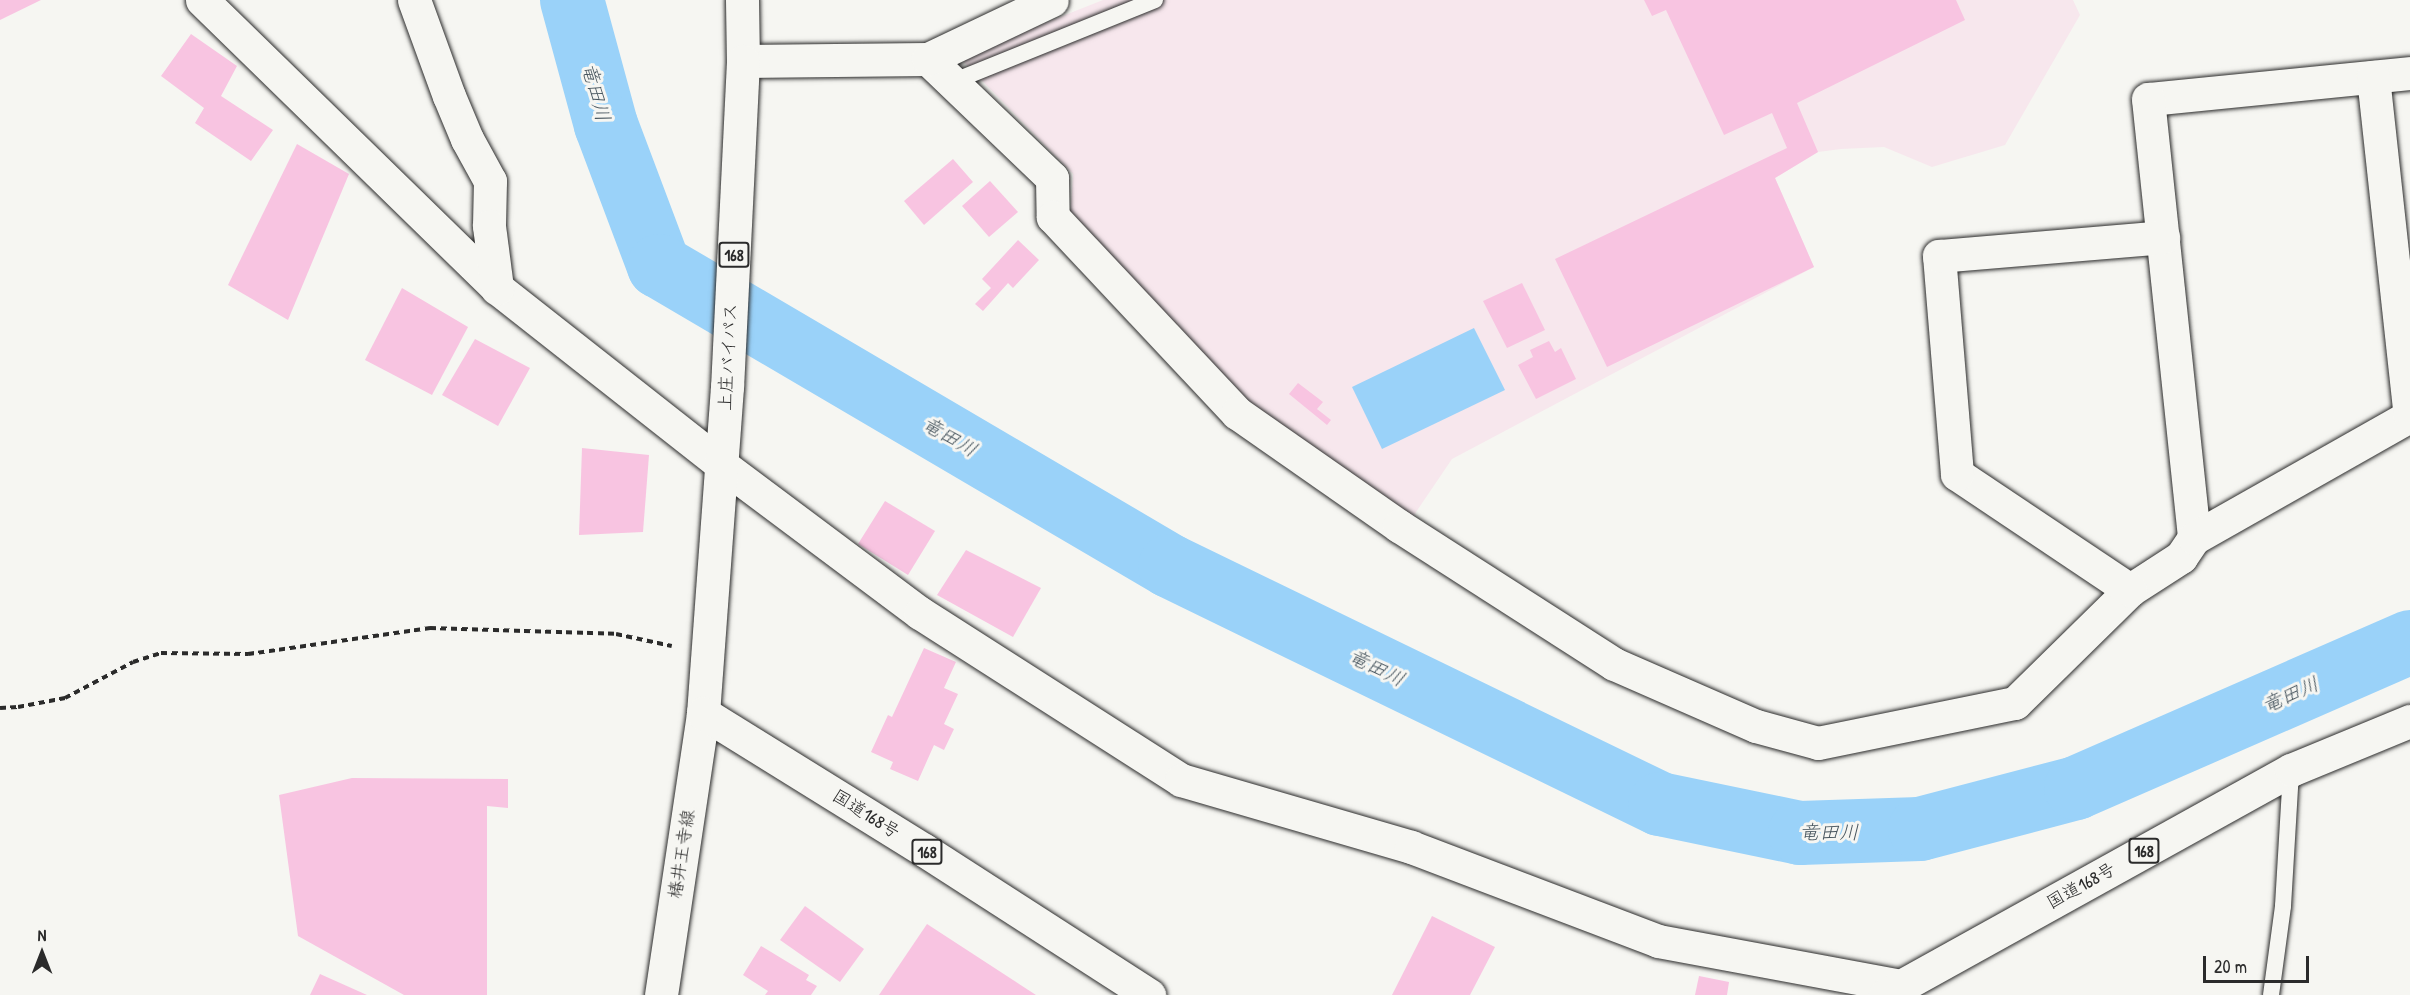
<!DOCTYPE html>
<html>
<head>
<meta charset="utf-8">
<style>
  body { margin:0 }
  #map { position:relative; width:2410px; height:995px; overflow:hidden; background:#f6f6f2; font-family:"Patrick Hand","Klee One",sans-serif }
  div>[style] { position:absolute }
  .built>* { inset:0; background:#f7e7ed }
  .water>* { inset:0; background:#9ad2f9 }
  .river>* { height:64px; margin:-32px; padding:0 32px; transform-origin:32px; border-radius:32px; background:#9ad2f9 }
  .building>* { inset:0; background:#f8c4e1 }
  .path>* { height:4px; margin-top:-2px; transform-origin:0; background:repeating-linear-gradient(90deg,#2b2b2b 0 6px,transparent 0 10.5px) }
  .roads { filter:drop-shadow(0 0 2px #2b2b2b) drop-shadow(0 0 2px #2b2b2b) }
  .service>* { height:16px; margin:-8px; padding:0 8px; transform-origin:8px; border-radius:8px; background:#f6f6f2 }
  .minor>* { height:33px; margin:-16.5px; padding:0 16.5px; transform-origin:16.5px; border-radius:16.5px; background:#f6f6f2 }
  .secondary>* { height:33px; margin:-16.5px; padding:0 16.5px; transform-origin:16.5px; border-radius:16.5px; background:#f6f6f2 }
  .trunk>* { height:33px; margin:-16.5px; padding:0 16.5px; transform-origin:16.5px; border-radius:16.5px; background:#f6f6f2 }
  span { translate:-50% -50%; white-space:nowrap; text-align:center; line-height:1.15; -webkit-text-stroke:6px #f6f6f2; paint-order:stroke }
  .shield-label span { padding:2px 4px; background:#f6f6f2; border:2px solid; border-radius:4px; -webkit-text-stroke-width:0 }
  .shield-label { font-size:16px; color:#2b2b2b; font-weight:700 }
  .street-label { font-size:18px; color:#2b2b2b }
  .water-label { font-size:20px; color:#47555e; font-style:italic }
  .north { position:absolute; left:12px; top:923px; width:60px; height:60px; -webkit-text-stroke:4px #f6f6f2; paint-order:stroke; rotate:0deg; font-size:16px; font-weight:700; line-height:24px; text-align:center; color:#2b2b2b }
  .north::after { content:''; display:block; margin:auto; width:21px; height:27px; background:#2b2b2b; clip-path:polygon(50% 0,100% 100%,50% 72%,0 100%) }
  .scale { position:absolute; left:2203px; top:956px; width:106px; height:27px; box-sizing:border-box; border:3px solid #2b2b2b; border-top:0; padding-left:8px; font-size:18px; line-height:21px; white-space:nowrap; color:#2b2b2b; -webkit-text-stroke:4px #f6f6f2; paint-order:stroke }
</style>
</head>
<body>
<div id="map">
  <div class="built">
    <div style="clip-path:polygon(1103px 0,2073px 0,2080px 15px,2005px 145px,1932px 167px,1884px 147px,1841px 149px,1818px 152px,1775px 178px,1814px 267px,1452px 459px,1412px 518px,1241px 401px,1070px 219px,1073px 174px,959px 57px)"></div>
  </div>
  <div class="water">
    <div style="clip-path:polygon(1474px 328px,1505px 390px,1382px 449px,1352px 387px)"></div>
  </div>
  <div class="river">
    <div style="left:572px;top:0;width:130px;rotate:74.8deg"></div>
    <div style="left:606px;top:125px;width:151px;rotate:69.4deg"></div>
    <div style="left:659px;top:266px;width:593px;rotate:30.42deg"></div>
    <div style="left:1170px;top:566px;width:545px;rotate:25.91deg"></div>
    <div style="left:1660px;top:804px;width:143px;rotate:11.7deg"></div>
    <div style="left:1800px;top:833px;width:120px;rotate:-1.9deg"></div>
    <div style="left:1920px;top:829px;width:161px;rotate:-14.7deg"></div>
    <div style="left:2076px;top:788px;width:365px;rotate:-23.6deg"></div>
  </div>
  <div class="building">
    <div style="clip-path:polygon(0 0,41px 0,0 20px)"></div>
    <div style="clip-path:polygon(1644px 0,1956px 0,1965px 20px,1797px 103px,1818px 152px,1775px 178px,1814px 267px,1607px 367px,1555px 259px,1787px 148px,1772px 113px,1724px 135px,1666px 10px,1652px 16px)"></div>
    <div style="clip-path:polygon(191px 34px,237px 66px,221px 96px,273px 130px,251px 161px,195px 123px,204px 108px,161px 76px)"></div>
    <div style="clip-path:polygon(297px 144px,349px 174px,288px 320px,228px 285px)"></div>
    <div style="clip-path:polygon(953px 159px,973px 182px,924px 225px,904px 201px)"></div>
    <div style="clip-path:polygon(990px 181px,1018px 212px,989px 237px,962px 206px)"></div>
    <div style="clip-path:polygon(1018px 240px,1039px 260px,1013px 288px,1008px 283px,983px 311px,975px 304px,991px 288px,982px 279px)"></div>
    <div style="clip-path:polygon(1522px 283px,1545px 330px,1507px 348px,1483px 301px)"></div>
    <div style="clip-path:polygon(402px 288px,468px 327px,432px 395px,365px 360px)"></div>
    <div style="clip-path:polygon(475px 339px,530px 368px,498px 426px,442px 395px)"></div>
    <div style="clip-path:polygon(1549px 341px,1555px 352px,1561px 348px,1576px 379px,1536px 399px,1518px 365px,1533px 357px,1530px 350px)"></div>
    <div style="clip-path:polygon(1298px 383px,1323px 402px,1317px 409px,1331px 420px,1327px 425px,1289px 394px)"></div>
    <div style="clip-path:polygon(582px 448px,649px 455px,643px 532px,579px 535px)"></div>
    <div style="clip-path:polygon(885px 501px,935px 531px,908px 575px,858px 544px)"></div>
    <div style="clip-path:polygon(966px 550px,1041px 588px,1013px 637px,937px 595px)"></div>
    <div style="clip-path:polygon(924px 648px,956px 662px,944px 688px,958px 694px,944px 724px,954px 729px,944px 750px,934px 745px,918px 781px,890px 769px,893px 762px,871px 752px,888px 715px,892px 717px)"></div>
    <div style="clip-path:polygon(352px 778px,508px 779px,508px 808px,487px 806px,487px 995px,404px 995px,298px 936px,279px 795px)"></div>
    <div style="clip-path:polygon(805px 906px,864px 949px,840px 982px,780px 940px)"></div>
    <div style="clip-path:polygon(1432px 916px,1495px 947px,1470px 995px,1392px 995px)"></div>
    <div style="clip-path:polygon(927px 924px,1036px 995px,879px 995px)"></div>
    <div style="clip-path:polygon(761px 946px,809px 975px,806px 980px,817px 986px,811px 995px,765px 995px,768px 991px,743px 975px)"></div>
    <div style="clip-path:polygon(320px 974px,367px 995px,310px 995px)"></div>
    <div style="clip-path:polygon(1699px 976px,1729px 982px,1727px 995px,1695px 995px)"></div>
  </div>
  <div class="path">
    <div style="left:0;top:708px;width:18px;rotate:-3deg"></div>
    <div style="left:18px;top:707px;width:48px;rotate:-10.8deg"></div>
    <div style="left:65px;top:698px;width:77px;rotate:-27.9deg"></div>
    <div style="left:133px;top:662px;width:29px;rotate:-18deg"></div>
    <div style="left:161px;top:653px;width:87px;rotate:0.7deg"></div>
    <div style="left:248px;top:654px;width:184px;rotate:-8.1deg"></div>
    <div style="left:430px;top:628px;width:186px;rotate:1.8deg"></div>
    <div style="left:616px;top:634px;width:57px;rotate:12.1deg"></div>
  </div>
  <div class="roads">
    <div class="service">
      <div style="left:952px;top:82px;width:219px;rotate:-22deg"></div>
      <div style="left:2271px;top:995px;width:90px;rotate:-82.3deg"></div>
      <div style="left:2283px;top:906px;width:136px;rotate:-86.6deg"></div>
    </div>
    <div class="minor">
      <div style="left:202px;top:0;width:412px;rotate:44.3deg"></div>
      <div style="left:497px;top:288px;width:286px;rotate:38.2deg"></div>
      <div style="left:722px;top:465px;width:247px;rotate:36.8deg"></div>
      <div style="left:920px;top:613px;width:310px;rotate:32.6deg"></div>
      <div style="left:1181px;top:780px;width:240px;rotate:16.2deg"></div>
      <div style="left:1411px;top:847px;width:264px;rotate:20.8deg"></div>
      <div style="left:1658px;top:941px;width:247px;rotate:10.5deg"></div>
      <div style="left:1901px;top:986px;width:9px;rotate:90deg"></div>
      <div style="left:414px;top:0;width:102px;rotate:70deg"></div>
      <div style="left:449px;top:96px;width:47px;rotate:67.3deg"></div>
      <div style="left:467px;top:139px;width:48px;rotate:61.3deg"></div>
      <div style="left:490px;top:181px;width:45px;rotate:91.3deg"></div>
      <div style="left:489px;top:226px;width:63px;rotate:82.6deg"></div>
      <div style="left:928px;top:59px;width:172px;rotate:43.8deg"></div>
      <div style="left:1052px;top:178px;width:39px;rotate:89deg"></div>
      <div style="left:1053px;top:217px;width:269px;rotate:46.8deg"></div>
      <div style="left:1237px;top:413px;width:198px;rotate:34.9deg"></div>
      <div style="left:1399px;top:526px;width:255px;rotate:32.7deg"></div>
      <div style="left:1614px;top:664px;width:155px;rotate:23.6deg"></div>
      <div style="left:1756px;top:726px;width:64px;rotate:15.3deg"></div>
      <div style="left:1818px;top:743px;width:201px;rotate:-11.5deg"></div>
      <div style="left:2015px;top:703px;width:161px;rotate:-44.5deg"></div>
      <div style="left:2130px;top:590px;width:61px;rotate:-32.9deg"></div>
      <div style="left:2181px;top:557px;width:23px;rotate:-56deg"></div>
      <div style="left:743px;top:61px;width:185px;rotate:-0.6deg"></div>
      <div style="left:928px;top:59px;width:137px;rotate:-25.4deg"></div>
      <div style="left:2410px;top:73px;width:263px;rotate:174.3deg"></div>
      <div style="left:2148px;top:99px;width:441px;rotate:84deg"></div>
      <div style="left:2194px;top:538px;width:248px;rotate:-29.5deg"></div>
      <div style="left:2373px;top:77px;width:341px;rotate:83.8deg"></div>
      <div style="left:2130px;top:590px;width:208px;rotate:-146.2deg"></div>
      <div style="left:1957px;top:474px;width:219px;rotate:-94.7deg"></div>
      <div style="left:1939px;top:256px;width:225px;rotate:-4.8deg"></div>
    </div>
    <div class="secondary">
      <div style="left:661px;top:995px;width:285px;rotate:-81.5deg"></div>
    </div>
    <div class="trunk">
      <div style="left:742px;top:0;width:61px;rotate:89.1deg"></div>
      <div style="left:743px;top:61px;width:326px;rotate:92.8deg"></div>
      <div style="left:727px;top:387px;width:327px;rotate:94.2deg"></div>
      <div style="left:703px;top:713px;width:260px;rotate:31.8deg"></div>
      <div style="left:924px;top:850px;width:268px;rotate:32.8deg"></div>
      <div style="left:1885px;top:995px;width:464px;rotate:-29deg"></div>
      <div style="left:2291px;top:770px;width:129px;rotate:-22.4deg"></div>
    </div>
  </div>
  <div class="shield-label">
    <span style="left:734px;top:255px">168</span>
    <span style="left:2144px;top:851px">168</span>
    <span style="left:927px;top:852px">168</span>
  </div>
  <div class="street-label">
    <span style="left:728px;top:357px;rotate:-87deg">上庄バイパス</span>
    <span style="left:866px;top:814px;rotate:32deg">国道168号</span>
    <span style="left:682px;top:854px;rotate:-81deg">椿井王寺線</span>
    <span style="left:2081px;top:886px;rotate:-29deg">国道168号</span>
  </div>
  <div class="water-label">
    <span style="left:597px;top:92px;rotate:75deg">竜田川</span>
    <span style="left:950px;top:436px;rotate:30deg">竜田川</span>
    <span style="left:1377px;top:667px;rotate:26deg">竜田川</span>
    <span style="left:2290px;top:694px;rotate:-24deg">竜田川</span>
    <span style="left:1829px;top:831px">竜田川</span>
  </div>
  <div class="north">N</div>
  <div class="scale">20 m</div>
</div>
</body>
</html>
